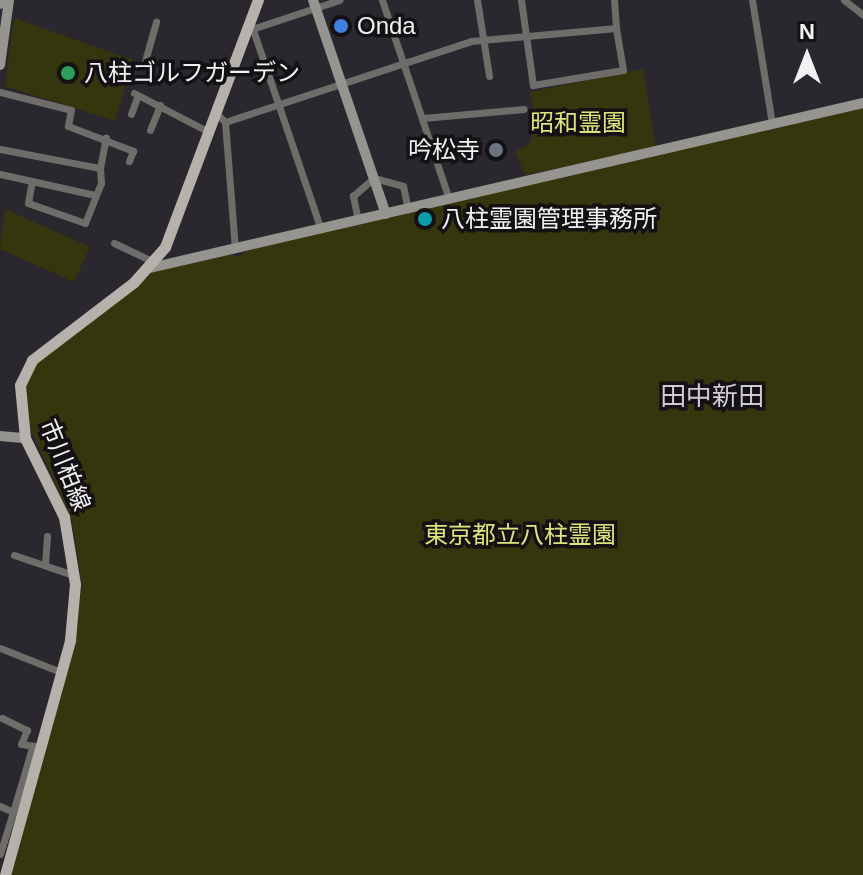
<!DOCTYPE html>
<html>
<head>
<meta charset="utf-8">
<style>
  body { margin:0 }
  #map { position:relative; width:863px; height:875px; overflow:hidden; background:#2b272e; font-family:Arial,"Noto Sans JP",sans-serif }
  div>[style] { position:absolute }
  .green>* { inset:0; background:#34360d }
  .street>* { height:7px; margin:-3.5px; padding:0 3.5px; transform-origin:3.5px; border-radius:3.5px; background:#6e6d6a }
  .secondary>* { height:10px; margin:-5px; padding:0 5px; transform-origin:5px; border-radius:5px; background:#96948e }
  .primary>* { height:11px; margin:-5.5px; padding:0 5.5px; transform-origin:5.5px; border-radius:5.5px; background:#b4b2aa }
  .dots>* { width:22px; height:22px; translate:-50% -50%; box-sizing:border-box; border:4px solid #131114; border-radius:50% }
  span { translate:-50% -50%; white-space:nowrap; text-align:center; line-height:1.15; -webkit-text-stroke:7px #131114; paint-order:stroke }
  .poi-label { font-size:24px; color:#f3f0f4 }
  .left { translate:0 -50%; text-align:left }
  .right { translate:-100% -50%; text-align:right }
  .park-label { font-size:24px; color:#dce47e }
  .street-label { font-size:24px; color:#f3f0f4 }
  .neighbourhood-label { font-size:26px; color:#cfcad3 }
  .north { position:absolute; left:767px; top:16px; width:80px; height:80px; -webkit-text-stroke:6px #131114; paint-order:stroke; rotate:0deg; font-size:22px; font-weight:700; line-height:32px; text-align:center; color:#f3f0f4 }
  .north::after { content:''; display:block; margin:auto; width:28px; height:36px; background:#f3f0f4; clip-path:polygon(50% 0,100% 100%,50% 72%,0 100%) }
</style>
</head>
<body>
<div id="map">
  <div class="green">
    <div style="clip-path:polygon(14px 18px,133px 60px,115px 121px,5px 86px)"></div>
    <div style="clip-path:polygon(643px 69px,656px 149px,525px 175px,515px 152px,529px 144px,536px 126px,530px 92px)"></div>
    <div style="clip-path:polygon(863px 108px,863px 875px,11px 875px,74px 640px,82px 585px,72px 521px,27px 420px,25px 390px,35px 364px,152px 272px,227px 253px,239px 257px,247px 249px)"></div>
    <div style="clip-path:polygon(5px 209px,90px 247px,74px 282px,0 249px)"></div>
  </div>
  <div class="street">
    <div style="left:382px;top:0;width:210px;rotate:71.4deg"></div>
    <div style="left:477px;top:0;width:77px;rotate:81deg"></div>
    <div style="left:521px;top:0;width:86px;rotate:82deg"></div>
    <div style="left:533px;top:85px;width:91px;rotate:-9.5deg"></div>
    <div style="left:623px;top:70px;width:43px;rotate:-99.5deg"></div>
    <div style="left:752px;top:0;width:126px;rotate:80.8deg"></div>
    <div style="left:844px;top:0;width:24px;rotate:38deg"></div>
    <div style="left:250px;top:21px;width:220px;rotate:71.2deg"></div>
    <div style="left:255px;top:28px;width:89px;rotate:-18.4deg"></div>
    <div style="left:145px;top:61px;width:41px;rotate:-74.2deg"></div>
    <div style="left:0;top:92px;width:73px;rotate:14.2deg"></div>
    <div style="left:71px;top:110px;width:16px;rotate:101deg"></div>
    <div style="left:68px;top:126px;width:70px;rotate:21deg"></div>
    <div style="left:133px;top:151px;width:11px;rotate:112deg"></div>
    <div style="left:134px;top:93px;width:85px;rotate:27.5deg"></div>
    <div style="left:131px;top:114px;width:20px;rotate:-70deg"></div>
    <div style="left:218px;top:115px;width:10px;rotate:45deg"></div>
    <div style="left:225px;top:122px;width:259px;rotate:-18.2deg"></div>
    <div style="left:471px;top:41px;width:146px;rotate:-5.1deg"></div>
    <div style="left:616px;top:28px;width:28px;rotate:-94deg"></div>
    <div style="left:423px;top:118px;width:101px;rotate:-5.1deg"></div>
    <div style="left:225px;top:122px;width:127px;rotate:85.5deg"></div>
    <div style="left:150px;top:130px;width:27px;rotate:-68deg"></div>
    <div style="left:0;top:149px;width:102px;rotate:10.8deg"></div>
    <div style="left:100px;top:168px;width:15px;rotate:86deg"></div>
    <div style="left:101px;top:183px;width:43px;rotate:111.8deg"></div>
    <div style="left:85px;top:223px;width:60px;rotate:-160.7deg"></div>
    <div style="left:28px;top:203px;width:22px;rotate:-80deg"></div>
    <div style="left:100px;top:168px;width:31px;rotate:-79deg"></div>
    <div style="left:0;top:174px;width:97px;rotate:12.5deg"></div>
    <div style="left:358px;top:220px;width:25px;rotate:-102deg"></div>
    <div style="left:353px;top:196px;width:28px;rotate:-41deg"></div>
    <div style="left:374px;top:178px;width:30px;rotate:15deg"></div>
    <div style="left:403px;top:186px;width:24px;rotate:78deg"></div>
    <div style="left:114px;top:243px;width:44px;rotate:25.4deg"></div>
    <div style="left:14px;top:555px;width:62px;rotate:18.7deg"></div>
    <div style="left:45px;top:565px;width:29px;rotate:-86deg"></div>
    <div style="left:0;top:648px;width:66px;rotate:21.5deg"></div>
    <div style="left:2px;top:718px;width:28px;rotate:26deg"></div>
    <div style="left:27px;top:730px;width:15px;rotate:113deg"></div>
    <div style="left:21px;top:744px;width:14px;rotate:8deg"></div>
    <div style="left:0;top:806px;width:14px;rotate:25deg"></div>
    <div style="left:13px;top:812px;width:44px;rotate:107.2deg"></div>
    <div style="left:13px;top:812px;width:67px;rotate:-73.5deg"></div>
  </div>
  <div class="secondary">
    <div style="left:313px;top:0;width:226px;rotate:71.2deg"></div>
    <div style="left:0;top:4px;width:4px;rotate:-90deg"></div>
    <div style="left:0;top:65px;width:66px;rotate:-82.1deg"></div>
    <div style="left:150px;top:268px;width:732px;rotate:-13.03deg"></div>
    <div style="left:0;top:436px;width:25px;rotate:5deg"></div>
  </div>
  <div class="primary">
    <div style="left:5px;top:875px;width:244px;rotate:-74.5deg"></div>
    <div style="left:70px;top:640px;width:56px;rotate:-84.9deg"></div>
    <div style="left:75px;top:584px;width:68px;rotate:-99.3deg"></div>
    <div style="left:64px;top:517px;width:88px;rotate:-116.3deg"></div>
    <div style="left:25px;top:438px;width:53px;rotate:-95.4deg"></div>
    <div style="left:20px;top:385px;width:28px;rotate:-64deg"></div>
    <div style="left:32px;top:360px;width:128px;rotate:-37.4deg"></div>
    <div style="left:134px;top:282px;width:47px;rotate:-48.5deg"></div>
    <div style="left:165px;top:247px;width:264px;rotate:-69.4deg"></div>
  </div>
  <div class="dots">
    <div style="left:341px;top:26px;background:#3f7fe0"></div>
    <div style="left:68px;top:73px;background:#2e9e5b"></div>
    <div style="left:496px;top:150px;background:#6b7280"></div>
    <div style="left:425px;top:219px;background:#0f9aa8"></div>
  </div>
  <div class="poi-label">
    <span class="left" style="left:357px;top:26px">Onda</span>
    <span class="left" style="left:84px;top:73px">八柱ゴルフガーデン</span>
    <span class="right" style="left:480px;top:150px">吟松寺</span>
    <span class="left" style="left:441px;top:219px">八柱霊園管理事務所</span>
  </div>
  <div class="park-label">
    <span style="left:578px;top:123px">昭和霊園</span>
    <span style="left:520px;top:535px">東京都立八柱霊園</span>
  </div>
  <div class="street-label">
    <span style="left:65px;top:465px;rotate:68deg">市川柏線</span>
  </div>
  <div class="neighbourhood-label">
    <span style="left:712px;top:397px">田中新田</span>
  </div>
  <div class="north">N</div>
</div>
</body>
</html>
